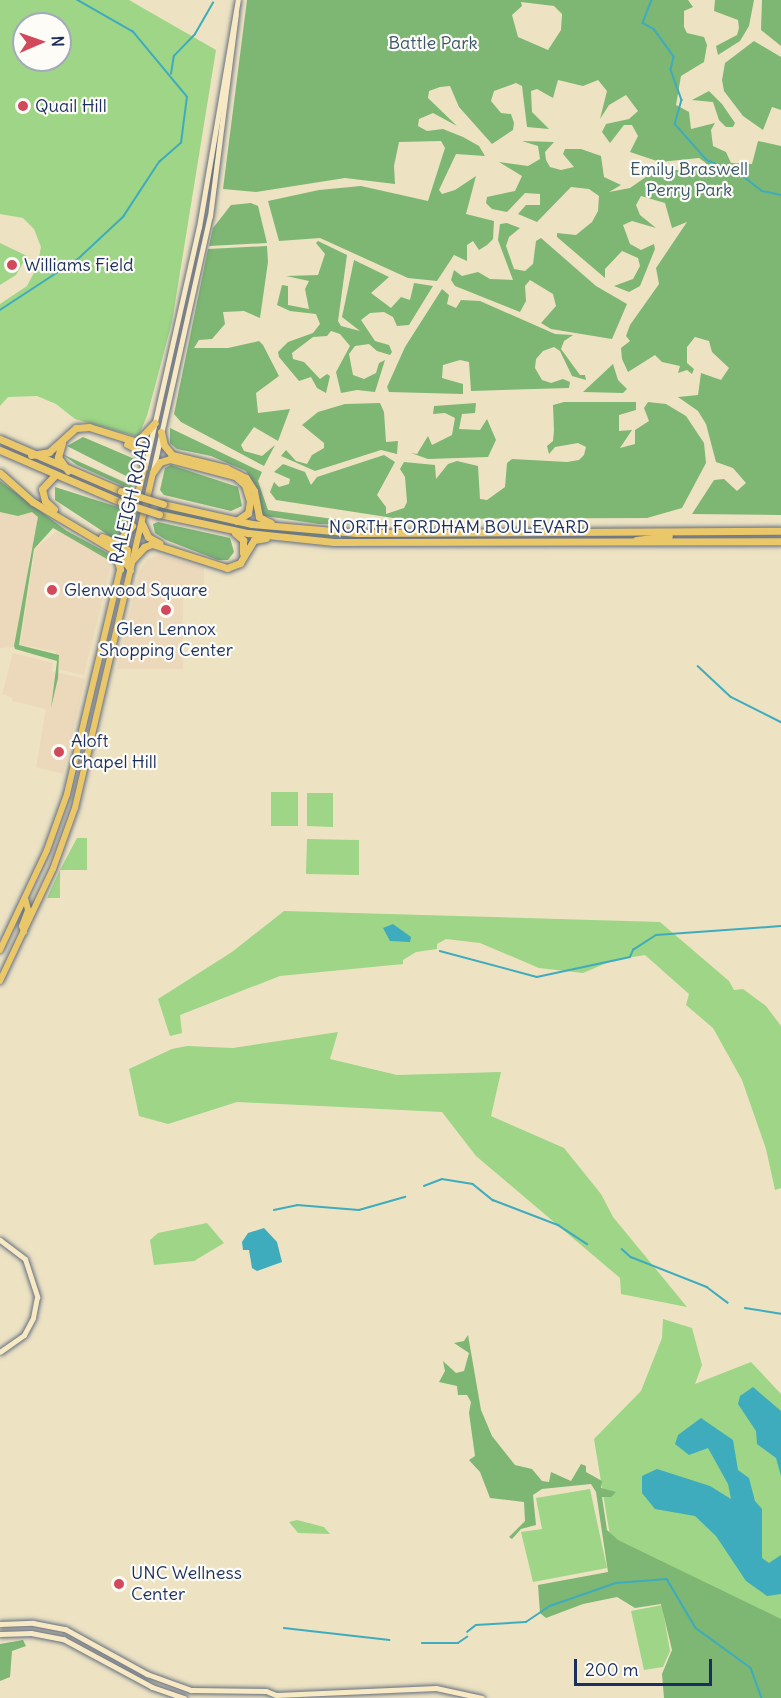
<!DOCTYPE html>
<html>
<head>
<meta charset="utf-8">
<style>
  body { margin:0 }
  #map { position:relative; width:781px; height:1698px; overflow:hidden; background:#ede3c3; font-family:Delius,sans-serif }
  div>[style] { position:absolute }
  .built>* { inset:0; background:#ecd8ba }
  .green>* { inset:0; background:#9ed586 }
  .forest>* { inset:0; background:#7eb673 }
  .water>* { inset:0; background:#3eacbc }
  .stream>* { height:1.5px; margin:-0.75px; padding:0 0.75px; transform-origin:0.75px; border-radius:0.75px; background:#3eacbc }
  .roads { filter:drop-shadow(0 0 2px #646e81) drop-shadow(0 0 2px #646e81) }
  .secondary>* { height:5px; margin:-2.5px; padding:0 2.5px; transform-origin:2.5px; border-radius:2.5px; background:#f7e9c3 }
  .primary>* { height:6px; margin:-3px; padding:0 3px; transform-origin:3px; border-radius:3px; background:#eac769 }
  .highway>* { height:7px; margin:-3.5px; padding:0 3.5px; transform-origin:3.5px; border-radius:3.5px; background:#eac769 }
  .bridges { filter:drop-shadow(0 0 2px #646e81) drop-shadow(0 0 2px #646e81) }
  .highway-bridge>* { height:7px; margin:-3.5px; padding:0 3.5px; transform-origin:3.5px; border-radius:3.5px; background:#eac769 }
  .dots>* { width:16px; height:16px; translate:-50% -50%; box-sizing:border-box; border:3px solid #fdfcf7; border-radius:50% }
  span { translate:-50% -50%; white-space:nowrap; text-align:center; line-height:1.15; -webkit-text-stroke:4.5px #fdfcf7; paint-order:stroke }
  .park-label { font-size:18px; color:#3c5868 }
  .poi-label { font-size:18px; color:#1b2f5e }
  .left { translate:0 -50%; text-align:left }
  .street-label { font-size:18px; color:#1b2f5e }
  .north { position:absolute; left:12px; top:12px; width:60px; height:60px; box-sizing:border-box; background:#fdfcf7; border:2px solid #a3aaba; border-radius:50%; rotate:88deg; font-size:16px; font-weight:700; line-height:24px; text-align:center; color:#1b2f5e }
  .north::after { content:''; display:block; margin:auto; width:21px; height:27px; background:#d1495b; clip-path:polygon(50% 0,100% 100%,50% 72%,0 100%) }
  .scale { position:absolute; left:574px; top:1659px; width:138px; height:27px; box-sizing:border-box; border:3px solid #1b2f5e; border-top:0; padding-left:8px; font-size:18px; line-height:21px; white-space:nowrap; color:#1b2f5e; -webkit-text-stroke:4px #fdfcf7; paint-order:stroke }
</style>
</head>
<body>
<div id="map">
  <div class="built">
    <div style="clip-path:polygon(0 503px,30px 510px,43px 519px,30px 554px,25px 608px,15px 647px,0 648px)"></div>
    <div style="clip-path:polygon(57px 531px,107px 558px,111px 564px,84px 675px,60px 670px,55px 651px,20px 645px,35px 549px)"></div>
    <div style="clip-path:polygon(160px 555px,204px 568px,204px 588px,183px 589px,183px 669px,117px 669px,140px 570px,148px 559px)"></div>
    <div style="clip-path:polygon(13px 653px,53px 663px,52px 671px,85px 679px,63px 774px,36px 767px,46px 709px,12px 701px,13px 698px,2px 694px)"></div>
  </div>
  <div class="green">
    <div style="clip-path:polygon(evenodd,0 0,129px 0,216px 50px,172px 322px,147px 416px,138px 437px,75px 419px,56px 404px,37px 396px,8px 397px,0 406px,0 304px,27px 286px,37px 267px,41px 247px,34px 229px,23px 218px,0 214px,0 0,24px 24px,60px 24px,60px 60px,24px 60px,24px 24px)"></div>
    <div style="clip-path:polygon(0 243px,27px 256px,16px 275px,0 285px)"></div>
    <div style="clip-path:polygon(159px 506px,251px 526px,322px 534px,482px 535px,474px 540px,340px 540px,270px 534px,189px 519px,157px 510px)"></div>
    <div style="clip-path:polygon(271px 792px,298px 792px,298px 826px,271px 826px)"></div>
    <div style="clip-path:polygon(307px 793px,333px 793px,333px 827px,307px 826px)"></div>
    <div style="clip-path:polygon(77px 838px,87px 838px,87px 870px,60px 870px,60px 898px,47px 898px,60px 870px)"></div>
    <div style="clip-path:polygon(307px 839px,359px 840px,359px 875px,306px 874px)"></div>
    <div style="clip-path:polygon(284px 911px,660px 922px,729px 981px,734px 990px,743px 989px,766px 1006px,781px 1026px,781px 1188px,775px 1190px,766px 1149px,742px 1080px,713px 1028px,686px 1005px,689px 994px,645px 955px,614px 960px,583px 973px,539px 968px,480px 943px,446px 939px,437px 944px,437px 949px,416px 952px,403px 960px,403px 964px,280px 976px,180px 1015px,182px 1033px,170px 1036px,158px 999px,232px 952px)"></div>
    <div style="clip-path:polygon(338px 1032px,330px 1059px,397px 1075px,501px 1072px,491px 1116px,564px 1148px,601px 1194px,613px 1217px,687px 1307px,621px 1294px,620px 1278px,476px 1156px,442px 1112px,237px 1102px,168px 1124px,139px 1116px,129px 1069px,172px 1049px,187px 1046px,233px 1048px)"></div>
    <div style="clip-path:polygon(207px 1223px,224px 1243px,194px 1261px,154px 1265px,150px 1240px,158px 1233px)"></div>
    <div style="clip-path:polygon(663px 1319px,692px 1328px,702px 1365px,695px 1384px,751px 1362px,781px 1394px,781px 1698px,661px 1599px,612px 1548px,594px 1439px,641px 1391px,662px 1338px)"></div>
    <div style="clip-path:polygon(590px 1489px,607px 1568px,533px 1582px,521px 1532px,542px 1529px,536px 1498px)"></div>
    <div style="clip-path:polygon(297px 1520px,324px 1527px,330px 1534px,298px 1533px,289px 1522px)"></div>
    <div style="clip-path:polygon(662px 1605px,670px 1651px,663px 1667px,644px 1670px,631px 1611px)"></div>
  </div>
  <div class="forest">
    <div style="clip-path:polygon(evenodd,247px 0,688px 0,693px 7px,684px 11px,684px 27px,687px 33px,704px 37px,707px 45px,704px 62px,681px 76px,676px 105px,689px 112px,691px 129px,715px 123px,711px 130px,713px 146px,726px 152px,731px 163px,752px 164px,758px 141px,781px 146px,781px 515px,692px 514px,714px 480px,724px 479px,737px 491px,746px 483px,733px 468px,716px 462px,706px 424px,698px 411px,678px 397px,698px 395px,701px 373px,721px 380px,729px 368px,712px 352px,709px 341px,695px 337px,687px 347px,687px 363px,694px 369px,692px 374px,687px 370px,678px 373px,680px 366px,662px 362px,655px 355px,628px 372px,622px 359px,621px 348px,630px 341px,626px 336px,630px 325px,659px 284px,656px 268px,687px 222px,672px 228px,665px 203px,641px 196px,636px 205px,640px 215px,656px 228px,632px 221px,623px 225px,630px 244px,641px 250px,654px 244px,655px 249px,640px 286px,629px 292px,614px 286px,633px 279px,640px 266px,638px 258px,622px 251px,605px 269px,605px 278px,557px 237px,557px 233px,576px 235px,592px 222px,598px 211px,599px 196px,589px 189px,571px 187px,537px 222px,518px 214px,526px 205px,540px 205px,540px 194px,525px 193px,507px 212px,492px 209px,486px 203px,487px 197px,515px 191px,522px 176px,499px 162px,528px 166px,540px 159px,538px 146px,522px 141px,554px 142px,545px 152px,546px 160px,550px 167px,561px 170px,574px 167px,563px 154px,565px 149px,581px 149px,601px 156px,604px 177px,621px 185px,609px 192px,630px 188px,653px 172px,701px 168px,706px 163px,699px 158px,660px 162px,630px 152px,638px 136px,632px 125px,624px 125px,610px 143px,602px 132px,606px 124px,629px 119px,638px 111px,626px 95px,609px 105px,600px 119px,607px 91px,598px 80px,583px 86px,558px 80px,553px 98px,537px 89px,531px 91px,532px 112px,549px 129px,527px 127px,522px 86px,516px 83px,494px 91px,491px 101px,501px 113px,511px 114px,514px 123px,513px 130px,492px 144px,459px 107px,450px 86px,440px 87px,429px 91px,428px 98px,457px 126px,433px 113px,419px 119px,418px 126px,427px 131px,443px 129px,463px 137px,479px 146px,485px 156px,456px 154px,439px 190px,442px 194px,455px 190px,476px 176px,466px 214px,494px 221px,493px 239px,487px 245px,479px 250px,473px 241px,467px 245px,467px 261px,454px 255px,437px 281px,408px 278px,320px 238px,279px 241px,268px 201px,319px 190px,361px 186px,428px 201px,445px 148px,441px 141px,399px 142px,394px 166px,395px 184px,345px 178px,256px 192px,223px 189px,247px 0,521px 2px,554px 6px,562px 14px,561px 30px,548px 50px,518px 37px,512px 15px,522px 6px,521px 2px)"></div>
    <div style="clip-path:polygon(715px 0,754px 0,749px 26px,740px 41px,718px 55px,716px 46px,737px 35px,739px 28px,738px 20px,714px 11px)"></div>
    <div style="clip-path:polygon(762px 0,781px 0,781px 46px,761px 30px)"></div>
    <div style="clip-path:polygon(754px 41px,781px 57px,781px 110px,772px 107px,763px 130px,743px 116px,724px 91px,722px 80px,725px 63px)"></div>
    <div style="clip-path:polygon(709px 91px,722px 104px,735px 123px,733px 127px,726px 127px,719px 120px,713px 102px,692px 100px)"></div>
    <div style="clip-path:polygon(251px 203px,258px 206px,267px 243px,209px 246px,213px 228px,231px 205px)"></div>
    <div style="clip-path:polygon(507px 223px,520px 228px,509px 237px,506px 246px,514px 269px,525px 271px,533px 264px,536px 241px,541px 238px,596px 286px,627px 304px,612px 339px,551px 329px,541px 323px,556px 306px,553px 294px,530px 280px,525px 286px,526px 301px,520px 312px,455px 286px,451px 280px,454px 270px,462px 276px,478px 272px,490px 279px,513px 280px,498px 240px,500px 224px)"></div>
    <div style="clip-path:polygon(318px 241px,347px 255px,338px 321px,341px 326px,360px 331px,342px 317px,354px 260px,389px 277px,371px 293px,391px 308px,401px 297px,410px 300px,414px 283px,433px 286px,409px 325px,397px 326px,393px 317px,384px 312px,370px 313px,361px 320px,375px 341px,389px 345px,392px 352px,390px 355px,377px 351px,369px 344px,355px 346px,349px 354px,353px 375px,364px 379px,376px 373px,379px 363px,385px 360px,375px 392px,357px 390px,341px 393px,336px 372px,350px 346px,340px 334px,331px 331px,327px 336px,313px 337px,292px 353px,293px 359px,304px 362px,320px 379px,327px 374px,330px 376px,326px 393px,317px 388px,311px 377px,299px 381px,279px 357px,278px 352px,288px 342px,313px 333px,320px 324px,316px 314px,290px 311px,277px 305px,282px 285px,288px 286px,288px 305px,309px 309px,305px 289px,309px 281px,286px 276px,318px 275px,325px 254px,316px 243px)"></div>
    <div style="clip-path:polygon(267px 246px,268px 262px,260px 318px,244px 311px,223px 312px,225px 324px,212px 339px,199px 340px,194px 348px,228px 348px,259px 341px,263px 345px,279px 376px,256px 393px,258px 413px,290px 409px,278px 441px,254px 427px,241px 445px,244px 451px,262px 456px,275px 445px,264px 466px,181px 422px,174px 414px,208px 249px)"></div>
    <div style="clip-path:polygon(442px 289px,449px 295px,447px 304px,456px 308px,461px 300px,480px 301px,555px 334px,573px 335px,564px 341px,561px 349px,580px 375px,585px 375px,586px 380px,572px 376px,560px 351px,554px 347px,543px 351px,536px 359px,535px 368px,542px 380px,551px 383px,563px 379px,570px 382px,569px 388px,471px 391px,469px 362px,460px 360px,443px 365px,442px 378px,463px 384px,463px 394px,389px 392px,387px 387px,405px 347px)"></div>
    <div style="clip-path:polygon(613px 364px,618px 380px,627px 389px,623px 393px,583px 392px)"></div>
    <div style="clip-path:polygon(564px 402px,636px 402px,636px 410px,619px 415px,619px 431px,632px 430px,620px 448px,635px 444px,635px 430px,649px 421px,644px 408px,648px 402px,666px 404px,686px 416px,704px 443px,706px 463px,682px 508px,647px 518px,400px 519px,276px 500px,270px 492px,274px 482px,279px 487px,289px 484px,290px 479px,274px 472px,283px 464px,305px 472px,311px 485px,317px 477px,384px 455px,395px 462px,377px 495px,386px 507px,386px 514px,404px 508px,407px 502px,405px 477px,400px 469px,404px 462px,435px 465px,436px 479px,448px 464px,457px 461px,478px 466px,480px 499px,487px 500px,505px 487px,507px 463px,512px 459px,567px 462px,579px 460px,584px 455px,586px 447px,578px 443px,555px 447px,549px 454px,547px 446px,553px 441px,554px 430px,553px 405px)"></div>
    <div style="clip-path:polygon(380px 403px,384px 412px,386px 442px,398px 441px,397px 454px,381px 450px,315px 471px,281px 456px,286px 450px,296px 461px,307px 464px,312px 455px,324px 448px,324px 443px,302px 425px,318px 412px,345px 404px)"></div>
    <div style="clip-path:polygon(476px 403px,475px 413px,462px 414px,459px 429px,480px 430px,487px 419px,496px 440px,488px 457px,428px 459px,411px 453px,417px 454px,428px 436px,432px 445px,452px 435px,455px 418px,445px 413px,433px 414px,434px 406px)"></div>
    <div style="clip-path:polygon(170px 428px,262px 472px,258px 481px,268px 510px,377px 525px,319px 524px,265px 516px,260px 512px,258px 490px,246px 471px,211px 456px,177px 449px,170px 443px)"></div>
    <div style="clip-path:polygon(83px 437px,137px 460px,130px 478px,67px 446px)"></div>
    <div style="clip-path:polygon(62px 454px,133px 486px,132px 490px,77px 465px)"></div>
    <div style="clip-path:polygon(171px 465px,238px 487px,242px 506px,231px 511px,164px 495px,160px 490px,165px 468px)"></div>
    <div style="clip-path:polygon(0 481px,67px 531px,113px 556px,112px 562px,53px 528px,34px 549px,19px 645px,59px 655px,58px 678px,51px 708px,57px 661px,15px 649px,14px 646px,38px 517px,32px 512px,18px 516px,0 512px)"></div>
    <div style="clip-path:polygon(55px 487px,127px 510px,123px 534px,113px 538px,55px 500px)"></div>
    <div style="clip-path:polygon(158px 522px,230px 538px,234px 552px,228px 560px,218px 560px,166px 540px,155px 533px,153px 524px)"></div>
    <div style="clip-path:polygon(468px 1335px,481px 1410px,492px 1436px,515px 1465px,532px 1469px,542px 1481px,549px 1482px,551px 1472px,571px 1481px,581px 1464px,586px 1466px,586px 1472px,602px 1481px,601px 1488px,616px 1492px,611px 1497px,602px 1497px,607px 1530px,618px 1540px,781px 1619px,781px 1698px,664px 1698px,662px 1674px,672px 1650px,661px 1604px,635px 1608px,617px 1597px,583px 1604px,546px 1618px,540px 1613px,538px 1585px,608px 1572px,596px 1492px,591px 1484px,542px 1489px,533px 1495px,536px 1525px,521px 1529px,512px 1539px,509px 1537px,525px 1521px,524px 1502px,490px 1498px,480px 1472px,469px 1460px,475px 1456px,469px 1413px,471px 1402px,467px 1395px,458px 1395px,457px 1386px,439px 1382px,445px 1371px,443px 1361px,456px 1373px,464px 1371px,469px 1353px,454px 1343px,464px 1341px)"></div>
    <div style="clip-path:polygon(23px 1640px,26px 1646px,12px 1651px,10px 1677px,0 1681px,0 1644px)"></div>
  </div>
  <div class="water">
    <div style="clip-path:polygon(393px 924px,411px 937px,410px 942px,390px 941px,383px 928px)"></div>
    <div style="clip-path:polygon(264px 1228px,277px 1242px,282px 1262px,257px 1271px,252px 1268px,249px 1250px,243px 1250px,242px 1242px,248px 1233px)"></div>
    <div style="clip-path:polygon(753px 1387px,781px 1411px,781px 1476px,776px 1458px,757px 1444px,756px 1431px,738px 1404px,740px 1396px)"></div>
    <div style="clip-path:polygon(701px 1418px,733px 1440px,738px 1470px,749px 1478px,755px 1501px,762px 1509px,762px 1558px,769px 1563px,781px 1555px,781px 1594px,767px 1596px,746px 1581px,716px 1536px,695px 1516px,655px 1509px,642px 1493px,642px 1476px,657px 1469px,710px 1486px,731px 1499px,728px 1484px,708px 1448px,689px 1455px,675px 1444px,678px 1435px)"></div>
  </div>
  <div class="stream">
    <div style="left:652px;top:0;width:25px;rotate:111deg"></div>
    <div style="left:643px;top:23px;width:13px;rotate:29deg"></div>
    <div style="left:654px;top:29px;width:34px;rotate:54deg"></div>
    <div style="left:674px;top:57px;width:13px;rotate:103deg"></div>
    <div style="left:671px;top:70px;width:32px;rotate:70deg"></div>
    <div style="left:682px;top:100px;width:25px;rotate:106deg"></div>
    <div style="left:675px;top:124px;width:48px;rotate:48.4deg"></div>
    <div style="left:707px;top:160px;width:39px;rotate:24deg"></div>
    <div style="left:743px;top:176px;width:24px;rotate:38deg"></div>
    <div style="left:762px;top:191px;width:19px;rotate:12deg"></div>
    <div style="left:171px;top:74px;width:18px;rotate:-81deg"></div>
    <div style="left:174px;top:56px;width:30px;rotate:-46deg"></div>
    <div style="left:195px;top:34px;width:36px;rotate:-60deg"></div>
    <div style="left:0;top:310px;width:93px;rotate:-33.2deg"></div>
    <div style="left:78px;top:259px;width:62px;rotate:-43deg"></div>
    <div style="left:123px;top:217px;width:66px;rotate:-56.8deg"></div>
    <div style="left:159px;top:162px;width:29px;rotate:-41deg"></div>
    <div style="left:181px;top:143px;width:46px;rotate:-82.6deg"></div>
    <div style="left:187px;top:97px;width:85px;rotate:-129.7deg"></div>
    <div style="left:133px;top:32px;width:64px;rotate:-150.3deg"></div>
    <div style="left:698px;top:666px;width:45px;rotate:43.2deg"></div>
    <div style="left:731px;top:697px;width:56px;rotate:26.6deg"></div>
    <div style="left:440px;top:951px;width:100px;rotate:15deg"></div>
    <div style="left:537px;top:977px;width:95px;rotate:-12.1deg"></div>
    <div style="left:630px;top:957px;width:8px;rotate:-67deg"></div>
    <div style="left:633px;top:950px;width:27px;rotate:-33deg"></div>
    <div style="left:656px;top:935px;width:125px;rotate:-4.1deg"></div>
    <div style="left:424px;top:1186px;width:19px;rotate:-21deg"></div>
    <div style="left:442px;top:1179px;width:31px;rotate:9deg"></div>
    <div style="left:473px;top:1184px;width:26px;rotate:39deg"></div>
    <div style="left:493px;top:1200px;width:70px;rotate:21deg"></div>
    <div style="left:558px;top:1225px;width:35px;rotate:33deg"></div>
    <div style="left:274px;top:1210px;width:24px;rotate:-12deg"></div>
    <div style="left:297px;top:1205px;width:62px;rotate:4.6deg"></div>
    <div style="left:359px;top:1210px;width:48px;rotate:-15.8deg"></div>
    <div style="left:622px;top:1249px;width:12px;rotate:42deg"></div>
    <div style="left:631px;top:1257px;width:82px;rotate:21.5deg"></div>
    <div style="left:707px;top:1287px;width:26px;rotate:37deg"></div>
    <div style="left:745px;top:1308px;width:36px;rotate:9deg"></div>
    <div style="left:284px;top:1628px;width:106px;rotate:6.5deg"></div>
    <div style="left:467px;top:1632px;width:11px;rotate:-38deg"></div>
    <div style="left:476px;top:1625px;width:50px;rotate:-3.4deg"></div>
    <div style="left:526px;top:1622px;width:29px;rotate:-34deg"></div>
    <div style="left:550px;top:1606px;width:70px;rotate:-19.2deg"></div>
    <div style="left:616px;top:1583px;width:51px;rotate:-4.5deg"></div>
    <div style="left:667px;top:1579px;width:57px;rotate:59.4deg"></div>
    <div style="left:696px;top:1628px;width:68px;rotate:36deg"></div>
    <div style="left:751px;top:1668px;width:32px;rotate:70deg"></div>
    <div style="left:422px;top:1643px;width:36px"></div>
    <div style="left:458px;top:1643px;width:11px;rotate:-34deg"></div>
  </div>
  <div class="roads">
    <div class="secondary">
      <div style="left:145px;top:466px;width:245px;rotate:-77.3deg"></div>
      <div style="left:199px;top:227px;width:230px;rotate:-80.3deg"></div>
      <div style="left:153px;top:470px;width:260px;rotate:-77.4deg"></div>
      <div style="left:210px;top:216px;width:204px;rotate:-82.7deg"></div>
      <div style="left:0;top:1240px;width:31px;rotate:37deg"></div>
      <div style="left:25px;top:1259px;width:40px;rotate:72deg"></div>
      <div style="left:37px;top:1297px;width:21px;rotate:101deg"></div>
      <div style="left:33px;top:1318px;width:19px;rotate:118deg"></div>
      <div style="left:24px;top:1335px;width:29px;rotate:145deg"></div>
      <div style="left:0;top:1624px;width:33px;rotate:-2deg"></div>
      <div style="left:33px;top:1623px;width:33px;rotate:11deg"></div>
      <div style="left:65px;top:1629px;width:94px;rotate:28.8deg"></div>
      <div style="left:147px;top:1674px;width:47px;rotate:20deg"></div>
      <div style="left:191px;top:1690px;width:75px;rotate:0.8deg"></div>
      <div style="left:266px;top:1691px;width:11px;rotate:22deg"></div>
      <div style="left:276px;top:1695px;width:160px;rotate:-2.5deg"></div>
      <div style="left:436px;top:1688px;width:47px;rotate:12.3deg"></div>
      <div style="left:0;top:1634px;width:31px;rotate:-2deg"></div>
      <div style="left:31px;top:1633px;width:33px;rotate:11deg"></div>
      <div style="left:63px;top:1639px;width:101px;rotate:28.3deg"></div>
      <div style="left:152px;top:1687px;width:34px;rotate:19deg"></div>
    </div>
    <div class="primary">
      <div style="left:128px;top:550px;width:15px;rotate:94deg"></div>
      <div style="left:127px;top:565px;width:7px;rotate:56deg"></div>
      <div style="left:24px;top:932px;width:6px;rotate:-108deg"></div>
      <div style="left:22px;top:926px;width:17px;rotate:-69deg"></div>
      <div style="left:28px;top:910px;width:12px;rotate:-104deg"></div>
      <div style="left:0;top:950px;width:110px;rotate:-64.8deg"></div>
      <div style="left:47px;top:850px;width:59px;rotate:-70.3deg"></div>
      <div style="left:67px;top:794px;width:336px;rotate:-76.7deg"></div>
      <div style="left:0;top:981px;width:124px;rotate:-64.7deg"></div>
      <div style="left:53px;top:869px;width:65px;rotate:-70.2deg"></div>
      <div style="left:75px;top:808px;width:345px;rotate:-76.9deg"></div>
    </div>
    <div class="highway">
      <div style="left:161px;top:432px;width:13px;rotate:77deg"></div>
      <div style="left:164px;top:445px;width:13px;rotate:51deg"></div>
      <div style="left:172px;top:455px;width:56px;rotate:13.5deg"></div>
      <div style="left:226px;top:468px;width:22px;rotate:27deg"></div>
      <div style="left:246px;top:478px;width:15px;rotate:58deg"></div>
      <div style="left:254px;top:491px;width:26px;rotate:79deg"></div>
      <div style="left:259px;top:517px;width:13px;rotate:27deg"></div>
      <div style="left:0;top:439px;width:132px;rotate:23.3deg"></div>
      <div style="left:62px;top:443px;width:15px;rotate:106deg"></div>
      <div style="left:58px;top:457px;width:17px;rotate:54deg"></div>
      <div style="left:127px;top:444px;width:13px;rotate:27deg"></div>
      <div style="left:139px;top:450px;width:18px;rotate:74deg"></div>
      <div style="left:0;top:450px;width:132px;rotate:23.3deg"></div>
      <div style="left:31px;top:455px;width:18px;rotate:-9deg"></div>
      <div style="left:49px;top:452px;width:36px;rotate:-42deg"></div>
      <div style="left:76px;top:428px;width:13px;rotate:-4deg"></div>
      <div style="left:89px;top:427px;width:50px;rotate:17.4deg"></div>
      <div style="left:137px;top:442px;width:26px;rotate:-47deg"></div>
      <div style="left:153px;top:472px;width:12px;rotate:-55deg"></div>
      <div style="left:160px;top:462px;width:10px;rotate:-17deg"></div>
      <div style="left:170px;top:459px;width:67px;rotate:14.7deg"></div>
      <div style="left:235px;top:476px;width:13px;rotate:42deg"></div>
      <div style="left:245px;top:485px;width:17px;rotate:73deg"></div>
      <div style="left:250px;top:501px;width:12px;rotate:99deg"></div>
      <div style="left:248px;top:513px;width:14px;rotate:146deg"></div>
      <div style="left:0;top:473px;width:44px;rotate:41.3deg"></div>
      <div style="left:33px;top:502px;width:94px;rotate:30.7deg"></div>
      <div style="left:114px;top:550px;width:20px;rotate:72deg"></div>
      <div style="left:163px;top:504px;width:91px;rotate:12.7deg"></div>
      <div style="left:252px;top:524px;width:105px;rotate:4.9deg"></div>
      <div style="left:357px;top:533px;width:424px;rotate:-0.3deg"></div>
      <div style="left:54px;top:509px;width:12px;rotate:-138deg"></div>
      <div style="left:45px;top:501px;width:12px;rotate:-104deg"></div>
      <div style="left:42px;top:489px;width:18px;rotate:-47deg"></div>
      <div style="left:159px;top:514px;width:91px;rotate:12.1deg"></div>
      <div style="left:248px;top:533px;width:86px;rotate:6deg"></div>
      <div style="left:334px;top:542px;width:447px;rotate:-0.1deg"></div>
      <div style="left:142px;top:524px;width:14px;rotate:65deg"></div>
      <div style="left:148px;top:537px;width:13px;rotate:29deg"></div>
      <div style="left:235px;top:533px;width:11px;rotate:41deg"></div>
      <div style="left:243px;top:540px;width:13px;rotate:90deg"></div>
      <div style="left:102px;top:537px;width:16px;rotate:22deg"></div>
      <div style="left:117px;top:543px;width:23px;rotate:-49deg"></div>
      <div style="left:636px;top:540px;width:33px;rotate:-7deg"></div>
      <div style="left:133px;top:559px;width:16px;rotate:-47deg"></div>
      <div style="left:144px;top:547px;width:9px;rotate:-21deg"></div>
      <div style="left:152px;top:544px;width:79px;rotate:17.7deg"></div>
      <div style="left:227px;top:568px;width:14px;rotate:-21deg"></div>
      <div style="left:240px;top:563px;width:27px;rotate:-59deg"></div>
      <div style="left:254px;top:540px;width:12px;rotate:-9deg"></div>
    </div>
  </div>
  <div class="bridges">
    <div class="highway-bridge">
      <div style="left:121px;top:491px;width:44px;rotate:17.2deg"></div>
      <div style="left:121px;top:502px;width:40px;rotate:18deg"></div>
    </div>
  </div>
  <div class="dots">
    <div style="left:23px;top:106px;background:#d1495b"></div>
    <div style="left:12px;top:265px;background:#d1495b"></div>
    <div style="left:52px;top:590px;background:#d1495b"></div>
    <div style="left:166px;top:610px;background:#d1495b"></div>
    <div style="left:59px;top:752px;background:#d1495b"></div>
    <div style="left:119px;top:1584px;background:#d1495b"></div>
  </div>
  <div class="park-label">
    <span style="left:433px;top:43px">Battle Park</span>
    <span style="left:689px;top:180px">Emily Braswell<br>Perry Park</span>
  </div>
  <div class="poi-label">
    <span class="left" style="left:35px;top:106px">Quail Hill</span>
    <span class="left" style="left:24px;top:265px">Williams Field</span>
    <span class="left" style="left:64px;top:590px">Glenwood Square</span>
    <span style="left:166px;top:640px">Glen Lennox<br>Shopping Center</span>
    <span class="left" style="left:71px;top:752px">Aloft<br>Chapel Hill</span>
    <span class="left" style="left:131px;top:1584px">UNC Wellness<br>Center</span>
  </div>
  <div class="street-label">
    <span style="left:131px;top:500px;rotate:-77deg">RALEIGH ROAD</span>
    <span style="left:459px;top:527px">NORTH FORDHAM BOULEVARD</span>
  </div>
  <div class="north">N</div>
  <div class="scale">200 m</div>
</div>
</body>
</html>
